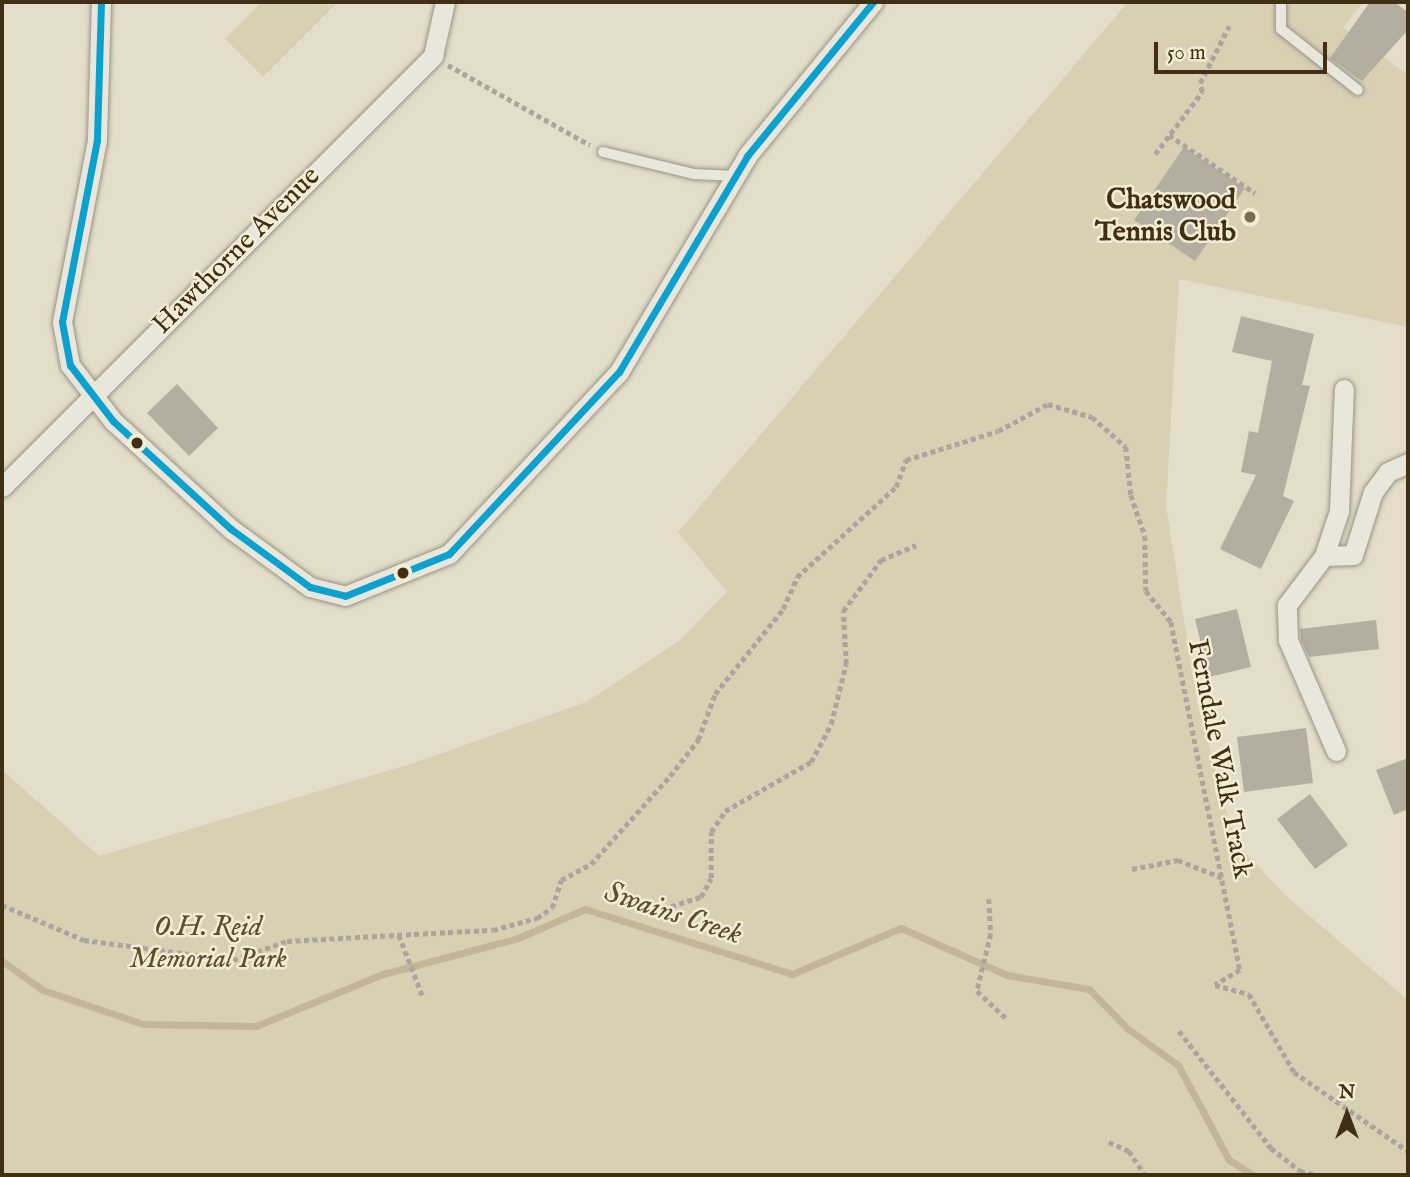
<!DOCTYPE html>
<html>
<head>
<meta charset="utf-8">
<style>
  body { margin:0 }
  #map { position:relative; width:1410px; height:1177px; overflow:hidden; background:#e3ddc9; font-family:"IM FELL English",serif }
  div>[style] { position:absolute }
  .green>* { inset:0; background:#d9cfb3 }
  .stream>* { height:7px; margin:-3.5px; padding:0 3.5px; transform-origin:3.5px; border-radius:3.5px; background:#c1b699 }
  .building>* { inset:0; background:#b3ae9f }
  .path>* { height:4.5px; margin-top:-2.25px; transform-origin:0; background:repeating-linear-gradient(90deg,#aaa69c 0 5px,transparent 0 8.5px) }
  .roads { filter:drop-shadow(0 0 2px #999485) drop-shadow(0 0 2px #999485) }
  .lane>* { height:10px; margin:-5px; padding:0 5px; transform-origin:5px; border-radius:5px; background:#e9e6dc }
  .street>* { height:19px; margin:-9.5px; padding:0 9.5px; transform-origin:9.5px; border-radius:9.5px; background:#e9e6dc }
  .bus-1>* { height:7px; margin:-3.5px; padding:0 3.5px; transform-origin:3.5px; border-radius:3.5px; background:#0aa1ce }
  .dots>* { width:19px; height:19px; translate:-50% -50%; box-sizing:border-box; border:4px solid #f4edd5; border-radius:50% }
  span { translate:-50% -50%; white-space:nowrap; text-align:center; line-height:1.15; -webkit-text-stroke:5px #f4edd5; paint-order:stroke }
  .poi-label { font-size:28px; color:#412f15; font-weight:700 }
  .right { translate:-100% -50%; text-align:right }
  .street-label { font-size:28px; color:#412f15 }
  .park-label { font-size:28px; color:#5e4d31; font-style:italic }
  .water-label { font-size:30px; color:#5e4d31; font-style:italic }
  .frame { position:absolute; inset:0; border:4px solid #412f15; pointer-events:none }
  .north { position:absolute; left:1312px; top:1079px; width:70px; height:70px; -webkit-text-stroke:5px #f4edd5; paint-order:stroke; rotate:0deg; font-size:19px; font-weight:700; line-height:28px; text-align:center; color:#412f15 }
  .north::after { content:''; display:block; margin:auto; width:24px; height:32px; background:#412f15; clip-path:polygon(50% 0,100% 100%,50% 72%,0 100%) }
  .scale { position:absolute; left:1154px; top:42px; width:173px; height:32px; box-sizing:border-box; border:4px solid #412f15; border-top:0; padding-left:9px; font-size:21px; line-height:24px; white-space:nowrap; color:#412f15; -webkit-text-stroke:5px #f4edd5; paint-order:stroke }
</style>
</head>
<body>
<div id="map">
  <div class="green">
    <div style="clip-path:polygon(262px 2px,335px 5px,263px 77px,225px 39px)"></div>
    <div style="clip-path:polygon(1128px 2px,1363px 2px,1343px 28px,1408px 75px,1408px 327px,1179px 279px,1166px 506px,1197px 702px,1235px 842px,1284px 894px,1408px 1000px,1408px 1175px,2px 1175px,2px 770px,99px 856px,414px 763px,586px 702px,679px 641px,727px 592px,678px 532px)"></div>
  </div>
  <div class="stream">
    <div style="left:2px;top:961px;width:50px;rotate:35.3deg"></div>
    <div style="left:43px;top:990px;width:106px;rotate:18.8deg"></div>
    <div style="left:143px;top:1024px;width:113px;rotate:1deg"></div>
    <div style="left:256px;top:1026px;width:137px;rotate:-22.3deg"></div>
    <div style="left:383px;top:974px;width:140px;rotate:-14.9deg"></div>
    <div style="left:518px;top:938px;width:73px;rotate:-23.4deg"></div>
    <div style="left:585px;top:909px;width:217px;rotate:17.4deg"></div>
    <div style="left:792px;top:974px;width:118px;rotate:-22.9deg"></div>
    <div style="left:901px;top:928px;width:116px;rotate:23.9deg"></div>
    <div style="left:1007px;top:975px;width:83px;rotate:9.7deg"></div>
    <div style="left:1089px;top:989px;width:56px;rotate:45.7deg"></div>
    <div style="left:1128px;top:1029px;width:62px;rotate:35.8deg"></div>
    <div style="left:1178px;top:1065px;width:108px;rotate:61.8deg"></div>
    <div style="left:1229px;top:1160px;width:28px;rotate:32deg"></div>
  </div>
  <div class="building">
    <div style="clip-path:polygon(1370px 2px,1394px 2px,1408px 12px,1408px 30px,1362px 81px,1330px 58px)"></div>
    <div style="clip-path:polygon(1184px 147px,1245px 188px,1195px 261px,1134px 220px)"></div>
    <div style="clip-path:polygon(1241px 316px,1314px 334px,1302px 385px,1310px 386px,1283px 496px,1294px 501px,1261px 569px,1220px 549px,1256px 475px,1241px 472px,1249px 431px,1258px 433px,1272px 361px,1232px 352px)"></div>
    <div style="clip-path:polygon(177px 384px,218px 428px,189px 456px,147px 413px)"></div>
    <div style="clip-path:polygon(1237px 609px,1251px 667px,1209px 677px,1195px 619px)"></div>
    <div style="clip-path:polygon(1376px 620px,1379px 649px,1309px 657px,1301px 640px,1300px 629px)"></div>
    <div style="clip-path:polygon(1306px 728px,1313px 783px,1244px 792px,1237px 737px)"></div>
    <div style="clip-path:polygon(1408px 758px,1408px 809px,1394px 815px,1376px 770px)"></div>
    <div style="clip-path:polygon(1310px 794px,1348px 845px,1315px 869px,1277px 819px)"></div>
  </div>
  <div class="path">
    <div style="left:448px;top:65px;width:163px;rotate:29.4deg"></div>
    <div style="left:1169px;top:135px;width:104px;rotate:34deg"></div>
    <div style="left:1155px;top:154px;width:78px;rotate:-52.8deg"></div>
    <div style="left:1202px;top:92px;width:9px;rotate:-103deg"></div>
    <div style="left:1200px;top:83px;width:64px;rotate:-63deg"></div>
    <div style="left:1132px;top:869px;width:47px;rotate:-11.1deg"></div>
    <div style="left:1178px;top:860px;width:48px;rotate:21.8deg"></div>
    <div style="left:989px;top:899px;width:35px;rotate:87deg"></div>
    <div style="left:991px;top:934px;width:59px;rotate:103.8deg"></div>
    <div style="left:977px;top:991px;width:40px;rotate:43deg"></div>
    <div style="left:2px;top:905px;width:89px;rotate:23.1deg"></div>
    <div style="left:84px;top:940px;width:150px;rotate:7.6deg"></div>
    <div style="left:233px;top:960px;width:57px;rotate:-19.4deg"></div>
    <div style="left:287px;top:941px;width:206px;rotate:-3.1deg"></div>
    <div style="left:493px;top:930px;width:46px;rotate:-15.3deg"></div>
    <div style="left:537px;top:918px;width:18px;rotate:-34deg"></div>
    <div style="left:552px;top:908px;width:29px;rotate:-72deg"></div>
    <div style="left:561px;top:880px;width:34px;rotate:-28deg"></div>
    <div style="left:591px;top:864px;width:118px;rotate:-48.1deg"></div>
    <div style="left:670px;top:776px;width:46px;rotate:-52.1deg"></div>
    <div style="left:698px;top:740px;width:49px;rotate:-69.7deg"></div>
    <div style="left:715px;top:694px;width:109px;rotate:-51.3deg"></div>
    <div style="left:783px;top:609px;width:35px;rotate:-66deg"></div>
    <div style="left:797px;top:577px;width:134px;rotate:-42.3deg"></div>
    <div style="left:896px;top:487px;width:29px;rotate:-70deg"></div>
    <div style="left:906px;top:460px;width:96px;rotate:-17.5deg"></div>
    <div style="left:998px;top:431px;width:57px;rotate:-28.4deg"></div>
    <div style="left:1048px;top:404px;width:46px;rotate:16.5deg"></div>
    <div style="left:1092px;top:417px;width:45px;rotate:41.4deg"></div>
    <div style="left:1126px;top:447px;width:48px;rotate:84.1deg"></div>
    <div style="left:1131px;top:495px;width:43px;rotate:71.1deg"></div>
    <div style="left:1145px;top:536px;width:55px;rotate:89deg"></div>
    <div style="left:1146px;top:591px;width:40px;rotate:51deg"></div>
    <div style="left:1171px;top:622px;width:355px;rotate:78.8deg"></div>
    <div style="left:1240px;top:970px;width:29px;rotate:149deg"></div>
    <div style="left:1215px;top:985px;width:35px;rotate:15deg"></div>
    <div style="left:1249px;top:994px;width:90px;rotate:60deg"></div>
    <div style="left:1294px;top:1072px;width:139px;rotate:34.7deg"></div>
    <div style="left:663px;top:909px;width:40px;rotate:-18deg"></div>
    <div style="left:701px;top:897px;width:21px;rotate:-62deg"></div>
    <div style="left:711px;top:878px;width:46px;rotate:-90deg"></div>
    <div style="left:711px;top:832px;width:25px;rotate:-56deg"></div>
    <div style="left:725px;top:811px;width:99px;rotate:-29.7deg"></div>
    <div style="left:811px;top:762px;width:43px;rotate:-62.2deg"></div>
    <div style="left:831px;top:724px;width:62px;rotate:-76deg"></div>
    <div style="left:846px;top:664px;width:53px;rotate:-93.2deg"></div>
    <div style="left:843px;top:611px;width:64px;rotate:-53.3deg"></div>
    <div style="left:881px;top:560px;width:38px;rotate:-23deg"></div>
    <div style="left:399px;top:935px;width:66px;rotate:68.8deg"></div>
    <div style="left:1179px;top:1031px;width:149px;rotate:51.8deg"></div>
    <div style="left:1271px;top:1148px;width:37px;rotate:38deg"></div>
    <div style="left:1300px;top:1171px;width:18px;rotate:13deg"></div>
    <div style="left:1109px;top:1142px;width:22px;rotate:24deg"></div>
    <div style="left:1129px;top:1151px;width:29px;rotate:56deg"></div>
  </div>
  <div class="roads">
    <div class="lane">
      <div style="left:1281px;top:2px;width:27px;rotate:90deg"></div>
      <div style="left:1281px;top:29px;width:98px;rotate:38.4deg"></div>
      <div style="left:603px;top:152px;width:94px;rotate:13.6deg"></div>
      <div style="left:694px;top:174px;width:41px;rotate:2.8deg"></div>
    </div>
    <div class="street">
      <div style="left:101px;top:2px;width:138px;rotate:91.7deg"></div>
      <div style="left:97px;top:140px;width:185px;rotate:100.9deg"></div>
      <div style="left:62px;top:322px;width:44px;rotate:79.5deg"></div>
      <div style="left:70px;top:365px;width:71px;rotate:52.5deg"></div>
      <div style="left:113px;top:421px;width:160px;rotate:42.5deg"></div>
      <div style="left:231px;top:529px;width:98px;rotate:36.3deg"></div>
      <div style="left:310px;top:587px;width:36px;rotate:14deg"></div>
      <div style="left:345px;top:596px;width:112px;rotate:-22deg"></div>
      <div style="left:449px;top:554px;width:249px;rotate:-47deg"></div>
      <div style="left:619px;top:372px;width:251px;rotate:-59.3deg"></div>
      <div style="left:747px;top:156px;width:199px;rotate:-50.7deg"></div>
      <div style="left:2px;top:487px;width:610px;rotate:-45deg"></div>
      <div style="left:433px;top:56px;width:55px;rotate:-77.5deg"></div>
      <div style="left:1324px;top:556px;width:47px;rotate:-71.6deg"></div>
      <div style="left:1339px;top:511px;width:122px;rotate:-87.7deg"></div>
      <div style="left:1336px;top:751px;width:121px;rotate:-113.4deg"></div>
      <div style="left:1288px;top:640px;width:35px;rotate:-92deg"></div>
      <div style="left:1287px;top:605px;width:61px;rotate:-52.9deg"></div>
      <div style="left:1324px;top:556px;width:29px;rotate:-2deg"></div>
      <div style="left:1353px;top:555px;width:66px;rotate:-72.4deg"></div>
      <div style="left:1373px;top:492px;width:25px;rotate:-53deg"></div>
      <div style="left:1388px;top:472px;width:22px;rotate:-24deg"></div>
    </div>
  </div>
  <div class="bus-1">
    <div style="left:101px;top:2px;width:138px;rotate:91.7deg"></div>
    <div style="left:97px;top:140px;width:185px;rotate:100.9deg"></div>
    <div style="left:62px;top:322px;width:44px;rotate:79.5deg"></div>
    <div style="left:70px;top:365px;width:71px;rotate:52.5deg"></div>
    <div style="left:113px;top:421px;width:160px;rotate:42.5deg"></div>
    <div style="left:231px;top:529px;width:98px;rotate:36.3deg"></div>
    <div style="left:310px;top:587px;width:36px;rotate:14deg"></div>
    <div style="left:345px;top:596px;width:112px;rotate:-22deg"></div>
    <div style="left:449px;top:554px;width:249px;rotate:-47deg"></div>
    <div style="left:619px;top:372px;width:251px;rotate:-59.3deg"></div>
    <div style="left:747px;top:156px;width:199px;rotate:-50.7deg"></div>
  </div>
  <div class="dots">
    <div style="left:1250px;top:217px;background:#7a6c54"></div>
    <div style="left:137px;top:443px;background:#412f15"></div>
    <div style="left:403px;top:573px;background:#412f15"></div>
  </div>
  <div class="poi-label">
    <span class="right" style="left:1236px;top:217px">Chatswood<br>Tennis Club</span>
  </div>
  <div class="street-label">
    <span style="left:237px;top:251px;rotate:-45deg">Hawthorne Avenue</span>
    <span style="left:1219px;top:759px;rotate:79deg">Ferndale Walk Track</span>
  </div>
  <div class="park-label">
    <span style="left:208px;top:944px">O.H. Reid<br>Memorial Park</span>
  </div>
  <div class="water-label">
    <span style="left:673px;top:914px;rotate:18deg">Swains Creek</span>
  </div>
  <div class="frame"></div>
  <div class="north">N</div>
  <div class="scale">50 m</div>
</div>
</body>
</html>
